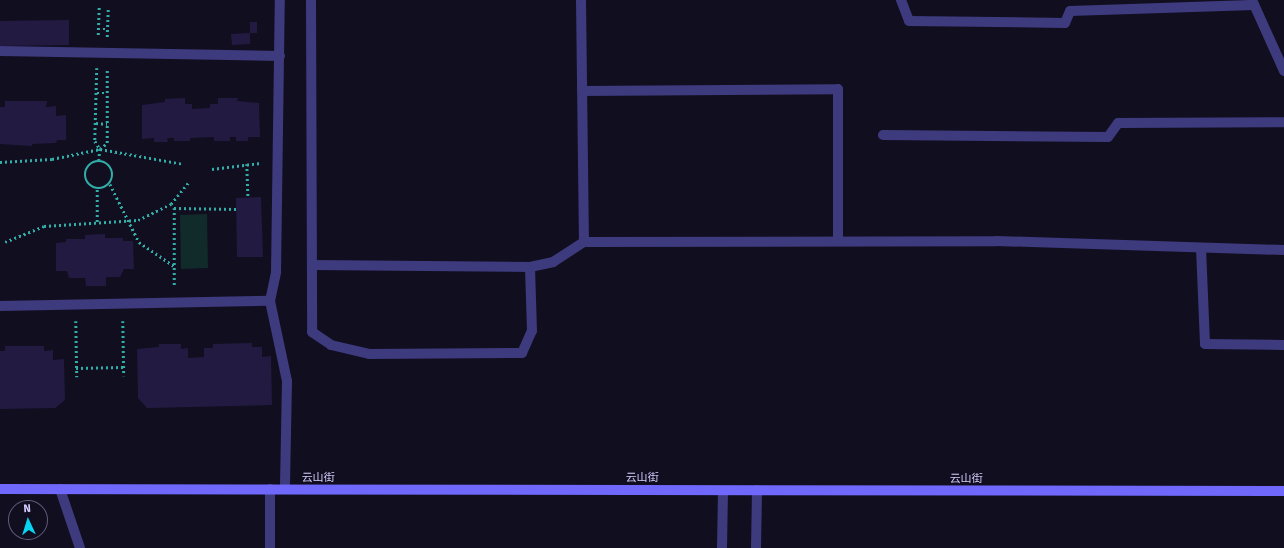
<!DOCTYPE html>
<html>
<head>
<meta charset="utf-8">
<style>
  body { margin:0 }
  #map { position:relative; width:1284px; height:548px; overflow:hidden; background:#110e20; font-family:"Fira Sans","Noto Sans SC",sans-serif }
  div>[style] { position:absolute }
  .green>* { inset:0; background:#112a2a }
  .building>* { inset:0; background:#231a41 }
  .path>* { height:2.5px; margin-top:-1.25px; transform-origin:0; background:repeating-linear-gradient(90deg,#32aea9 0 2px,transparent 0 5px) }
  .path>.ring { margin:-1.25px; padding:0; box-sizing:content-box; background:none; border:2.5px solid #32aea9; border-radius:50% }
  .lane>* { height:10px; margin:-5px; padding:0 5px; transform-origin:5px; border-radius:5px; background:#3e3a7e }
  .street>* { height:10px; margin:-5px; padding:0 5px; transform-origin:5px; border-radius:5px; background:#3e3a7e }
  .secondary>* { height:10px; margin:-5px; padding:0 5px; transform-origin:5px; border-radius:5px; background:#6f68fa }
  span { translate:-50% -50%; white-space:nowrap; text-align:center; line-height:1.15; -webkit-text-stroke:3px #110e20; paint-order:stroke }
  .street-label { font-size:11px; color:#d5cefd }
  .north { position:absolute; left:8px; top:500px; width:40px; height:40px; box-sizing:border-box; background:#110e20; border:1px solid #5f5b78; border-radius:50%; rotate:356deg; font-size:11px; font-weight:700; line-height:16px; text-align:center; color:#d5cefd }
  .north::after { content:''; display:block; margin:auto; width:14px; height:18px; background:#07d4f0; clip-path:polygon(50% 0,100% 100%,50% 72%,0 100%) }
</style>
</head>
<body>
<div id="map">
  <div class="green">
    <div style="clip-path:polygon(207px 214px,208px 268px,181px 269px,180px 215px)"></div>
  </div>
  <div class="building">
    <div style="clip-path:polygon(69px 20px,69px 45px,0 46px,0 21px)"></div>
    <div style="clip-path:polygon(250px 22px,257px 22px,257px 33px,250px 33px)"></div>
    <div style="clip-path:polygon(250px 33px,250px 44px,232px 45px,231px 34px)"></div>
    <div style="clip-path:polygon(185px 98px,185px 104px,192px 104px,192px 109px,210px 108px,210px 104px,218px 104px,218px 98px,238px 98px,237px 101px,259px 103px,260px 137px,248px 137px,248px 141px,236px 141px,236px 137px,230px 137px,230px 141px,214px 141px,214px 137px,190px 138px,190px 141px,174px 141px,174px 138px,167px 138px,168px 142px,154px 142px,154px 138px,142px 139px,142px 105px,165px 102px,165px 99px)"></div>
    <div style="clip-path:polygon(5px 101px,47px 101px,46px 107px,56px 106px,56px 116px,66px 115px,66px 140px,57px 140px,56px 143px,32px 144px,32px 146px,0 144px,0 107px,5px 107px)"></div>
    <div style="clip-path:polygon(261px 197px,263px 257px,237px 257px,236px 198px)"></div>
    <div style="clip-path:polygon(105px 234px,105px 238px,123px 238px,123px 241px,133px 241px,134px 269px,124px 269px,120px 277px,106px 277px,106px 286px,86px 286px,85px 278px,69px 278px,67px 271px,56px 271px,56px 243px,66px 242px,66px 239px,85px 239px,85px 235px)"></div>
    <div style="clip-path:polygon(252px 343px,252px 347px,262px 347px,262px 357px,271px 356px,272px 405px,147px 408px,138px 398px,137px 349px,159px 347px,159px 344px,181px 344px,181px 349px,188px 348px,188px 358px,204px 357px,204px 348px,213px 348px,213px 344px)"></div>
    <div style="clip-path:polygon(5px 346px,44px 346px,44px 351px,53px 350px,53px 360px,64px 359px,65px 400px,55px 408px,0 409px,0 351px,5px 351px)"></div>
  </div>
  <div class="path">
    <div style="left:98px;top:29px;width:10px"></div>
    <div style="left:98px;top:35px;width:30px;rotate:-88deg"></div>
    <div style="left:107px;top:37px;width:30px;rotate:-88deg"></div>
    <div style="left:97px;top:68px;width:73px;rotate:91.6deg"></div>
    <div style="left:95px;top:141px;width:9px;rotate:58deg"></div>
    <div style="left:100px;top:149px;width:11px;rotate:95deg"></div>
    <div style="left:97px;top:93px;width:10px"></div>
    <div style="left:96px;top:123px;width:11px;rotate:5deg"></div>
    <div style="left:100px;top:149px;width:9px;rotate:-41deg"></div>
    <div style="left:107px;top:143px;width:73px;rotate:-90deg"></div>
    <div class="ring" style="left:85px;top:161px;width:25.5px;height:25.5px"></div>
    <div style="left:0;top:162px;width:52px;rotate:-3.3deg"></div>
    <div style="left:52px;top:159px;width:49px;rotate:-11.8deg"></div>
    <div style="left:100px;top:149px;width:84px;rotate:10.2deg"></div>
    <div style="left:247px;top:164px;width:33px;rotate:88deg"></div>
    <div style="left:212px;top:169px;width:49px;rotate:-7deg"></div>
    <div style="left:110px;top:184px;width:65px;rotate:63.4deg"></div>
    <div style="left:139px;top:242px;width:42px;rotate:34.4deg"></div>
    <div style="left:97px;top:222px;width:33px;rotate:-90deg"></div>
    <div style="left:5px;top:242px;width:42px;rotate:-22.3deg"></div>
    <div style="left:44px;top:226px;width:94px;rotate:-3.7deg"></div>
    <div style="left:138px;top:220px;width:37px;rotate:-26deg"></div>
    <div style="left:171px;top:204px;width:27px;rotate:-51deg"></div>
    <div style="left:174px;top:285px;width:77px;rotate:-90deg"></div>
    <div style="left:174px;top:208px;width:62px;rotate:0.9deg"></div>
    <div style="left:76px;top:321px;width:56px;rotate:89deg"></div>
    <div style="left:123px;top:321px;width:55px;rotate:89deg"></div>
    <div style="left:76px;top:368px;width:47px;rotate:-1.2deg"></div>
  </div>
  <div class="lane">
    <div style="left:0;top:51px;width:280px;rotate:1deg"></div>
    <div style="left:270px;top:301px;width:82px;rotate:78deg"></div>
    <div style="left:287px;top:381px;width:108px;rotate:91.1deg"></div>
    <div style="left:0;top:306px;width:270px;rotate:-1.1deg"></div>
    <div style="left:270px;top:301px;width:30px;rotate:-78deg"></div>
    <div style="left:276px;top:272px;width:272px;rotate:-89.2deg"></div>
  </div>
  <div class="street">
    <div style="left:311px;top:0;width:332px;rotate:89.8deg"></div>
    <div style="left:312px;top:332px;width:23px;rotate:34deg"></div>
    <div style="left:331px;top:345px;width:39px;rotate:13deg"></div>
    <div style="left:369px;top:354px;width:153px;rotate:-0.4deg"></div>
    <div style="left:522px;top:353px;width:24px;rotate:-66deg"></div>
    <div style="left:532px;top:331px;width:64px;rotate:-91.8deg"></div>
    <div style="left:581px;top:0;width:242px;rotate:89.3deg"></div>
    <div style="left:901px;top:0;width:22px;rotate:69deg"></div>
    <div style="left:909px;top:21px;width:156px;rotate:0.7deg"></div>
    <div style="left:1065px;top:23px;width:13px;rotate:-67deg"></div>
    <div style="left:1070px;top:11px;width:184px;rotate:-1.9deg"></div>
    <div style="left:1252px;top:0;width:78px;rotate:65.7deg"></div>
    <div style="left:582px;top:91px;width:256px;rotate:-0.4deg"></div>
    <div style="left:838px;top:89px;width:152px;rotate:90deg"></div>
    <div style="left:883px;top:135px;width:225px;rotate:0.5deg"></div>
    <div style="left:1108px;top:137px;width:17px;rotate:-54deg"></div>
    <div style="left:1118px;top:123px;width:166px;rotate:-0.3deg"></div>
    <div style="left:1201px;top:248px;width:96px;rotate:87.6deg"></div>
    <div style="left:1205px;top:344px;width:79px;rotate:0.7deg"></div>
    <div style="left:312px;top:265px;width:218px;rotate:0.5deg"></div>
    <div style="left:530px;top:267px;width:24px;rotate:-12deg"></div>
    <div style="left:553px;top:262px;width:37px;rotate:-33deg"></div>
    <div style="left:584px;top:242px;width:413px;rotate:-0.1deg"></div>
    <div style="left:997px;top:241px;width:287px;rotate:1.8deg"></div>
    <div style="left:60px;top:489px;width:62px;rotate:71.3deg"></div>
    <div style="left:270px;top:548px;width:59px;rotate:-90deg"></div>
    <div style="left:722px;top:548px;width:57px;rotate:-89deg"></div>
    <div style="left:756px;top:548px;width:58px;rotate:-89deg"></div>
  </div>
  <div class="secondary">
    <div style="left:0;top:489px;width:1284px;rotate:0.09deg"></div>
  </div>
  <div class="street-label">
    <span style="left:318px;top:478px">云山街</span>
    <span style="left:642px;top:478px">云山街</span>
    <span style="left:966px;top:479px">云山街</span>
  </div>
  <div class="north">N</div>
</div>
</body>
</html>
